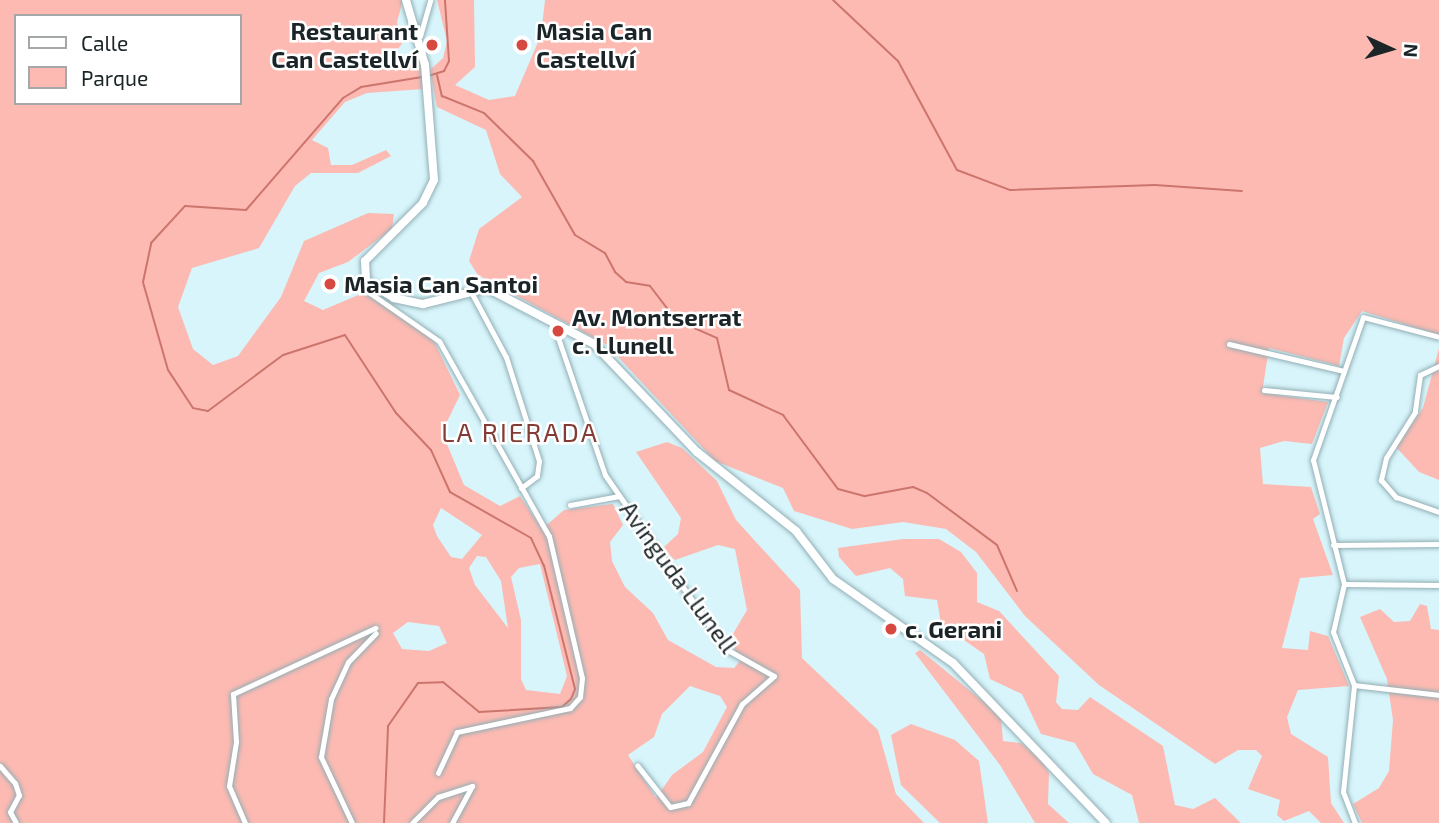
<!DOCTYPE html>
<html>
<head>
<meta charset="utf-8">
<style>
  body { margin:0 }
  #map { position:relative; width:1439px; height:823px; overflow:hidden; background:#d7f5fb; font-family:"Exo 2",sans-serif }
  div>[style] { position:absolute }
  .green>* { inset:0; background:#fdbab2 }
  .stream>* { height:2px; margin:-1px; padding:0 1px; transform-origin:1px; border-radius:1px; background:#cc756c }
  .roads { filter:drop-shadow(0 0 2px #93aeb5) drop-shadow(0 0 2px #93aeb5) }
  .street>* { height:5px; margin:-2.5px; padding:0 2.5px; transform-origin:2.5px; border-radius:2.5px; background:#fff }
  .secondary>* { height:8px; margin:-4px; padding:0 4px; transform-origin:4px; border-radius:4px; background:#fff }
  .dots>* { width:19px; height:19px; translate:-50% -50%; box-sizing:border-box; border:4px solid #fff; border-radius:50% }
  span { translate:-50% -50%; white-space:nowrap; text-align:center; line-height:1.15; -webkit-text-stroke:5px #fff; paint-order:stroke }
  .poi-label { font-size:24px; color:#1b2528; font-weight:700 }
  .right { translate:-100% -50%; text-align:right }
  .left { translate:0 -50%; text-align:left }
  .street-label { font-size:24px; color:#1b2528 }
  .neighbourhood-label { font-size:26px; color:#833c35; letter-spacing:2px }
  .legend { position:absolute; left:14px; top:14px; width:228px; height:91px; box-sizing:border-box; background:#fff; border:2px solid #a4a8a9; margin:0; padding:9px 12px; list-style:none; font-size:21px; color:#1b2528 }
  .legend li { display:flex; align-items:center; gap:14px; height:35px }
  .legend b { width:35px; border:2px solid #a4a8a9 }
  .north { position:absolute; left:1355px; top:14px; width:70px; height:70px; -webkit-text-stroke:5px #fff; paint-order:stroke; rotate:94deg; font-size:19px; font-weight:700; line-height:28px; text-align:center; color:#1b2528 }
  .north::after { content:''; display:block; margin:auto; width:24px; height:32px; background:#1b2528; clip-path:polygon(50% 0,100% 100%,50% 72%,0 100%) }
</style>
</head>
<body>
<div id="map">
  <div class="green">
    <div style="clip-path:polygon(evenodd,0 0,403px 0,397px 22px,402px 44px,390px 58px,401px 65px,422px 59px,424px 89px,367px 93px,345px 102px,312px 140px,328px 148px,331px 165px,352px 165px,386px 150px,391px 156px,358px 173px,311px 173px,295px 186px,259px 248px,192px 268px,178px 307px,193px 349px,213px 365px,238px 356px,281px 297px,304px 241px,368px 213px,394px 214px,392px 229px,348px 262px,319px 273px,304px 301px,323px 310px,363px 293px,430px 333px,460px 395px,442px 432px,464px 485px,500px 506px,520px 496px,542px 529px,564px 510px,613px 504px,623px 525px,610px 542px,612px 561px,625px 587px,653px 613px,668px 640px,716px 667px,734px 668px,740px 661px,730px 639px,747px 610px,735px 549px,718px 545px,675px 560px,668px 554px,664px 547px,678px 534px,681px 518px,636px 452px,667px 442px,682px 448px,717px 481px,736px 520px,800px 590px,802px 658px,878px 730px,896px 794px,924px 823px,0 823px,0 0,16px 16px,240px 16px,240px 103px,16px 103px,16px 16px,0 0,441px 508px,482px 535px,462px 559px,451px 557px,437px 536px,433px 525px,441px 508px,0 0,477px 556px,486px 557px,501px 581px,508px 628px,475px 585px,469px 568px,477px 556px,0 0,540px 564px,567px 676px,560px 694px,526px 690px,521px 679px,521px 620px,511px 577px,519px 568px,540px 564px,0 0,408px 622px,439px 626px,447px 643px,429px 651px,402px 649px,393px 633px,408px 622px,0 0,690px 686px,720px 696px,727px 707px,703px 752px,672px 775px,656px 798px,628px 755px,654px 737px,662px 714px,690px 686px)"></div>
    <div style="clip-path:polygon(437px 0,474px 0,475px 67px,455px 85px,489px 100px,515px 96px,541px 35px,545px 0,1439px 0,1439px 335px,1362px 311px,1344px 338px,1339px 366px,1269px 348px,1262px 393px,1328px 402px,1312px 444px,1284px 441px,1260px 448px,1263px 484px,1311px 487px,1320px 514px,1313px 519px,1333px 575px,1300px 578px,1282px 648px,1308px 650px,1310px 631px,1328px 636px,1349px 686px,1298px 690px,1287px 717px,1291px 734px,1328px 757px,1331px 803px,1344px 823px,1321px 823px,1309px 811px,1284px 821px,1277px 815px,1280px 800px,1248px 789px,1262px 756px,1256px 750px,1238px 750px,1215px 764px,1099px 685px,1025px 616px,976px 552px,946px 529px,903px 522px,852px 529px,794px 511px,783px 488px,715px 461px,607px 345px,478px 275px,469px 261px,479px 229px,522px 197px,500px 174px,486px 130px,437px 107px,430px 70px,443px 58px,447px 41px)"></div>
    <div style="clip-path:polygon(1439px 348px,1439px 480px,1419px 472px,1396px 447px,1423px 408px)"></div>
    <div style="clip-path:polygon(903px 539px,939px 539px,961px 552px,977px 573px,977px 602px,999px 611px,1059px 676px,1056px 702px,1062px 709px,1078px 710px,1090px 697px,1163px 746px,1175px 805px,1193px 809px,1215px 798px,1241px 823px,1139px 823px,1132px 795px,1093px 774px,1075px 743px,1041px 734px,1022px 694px,990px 679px,984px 654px,941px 624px,937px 600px,905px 596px,903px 579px,890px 568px,856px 576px,839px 557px,838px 548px)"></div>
    <div style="clip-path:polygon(1420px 604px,1427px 606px,1431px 629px,1439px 630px,1439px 823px,1362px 823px,1353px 804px,1379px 788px,1389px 771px,1393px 720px,1387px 679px,1360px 617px,1380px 609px,1394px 622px,1410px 621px)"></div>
    <div style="clip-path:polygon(920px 650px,1001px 716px,1003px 741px,1021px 743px,1041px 760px,1049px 773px,1048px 804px,1069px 823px,1035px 823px,1000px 765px,915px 653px)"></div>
    <div style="clip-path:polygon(911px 724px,955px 740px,979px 761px,988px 823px,940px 823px,901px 785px,891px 735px)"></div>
  </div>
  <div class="stream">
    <div style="left:833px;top:0;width:89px;rotate:43.2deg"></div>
    <div style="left:898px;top:61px;width:124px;rotate:61.6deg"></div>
    <div style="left:957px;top:170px;width:57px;rotate:20.7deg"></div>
    <div style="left:1010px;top:190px;width:145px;rotate:-2deg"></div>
    <div style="left:1155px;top:185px;width:87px;rotate:3.9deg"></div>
    <div style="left:437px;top:75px;width:22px;rotate:77deg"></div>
    <div style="left:442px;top:96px;width:45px;rotate:22deg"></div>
    <div style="left:484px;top:113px;width:69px;rotate:44.4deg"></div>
    <div style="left:533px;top:161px;width:85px;rotate:60.4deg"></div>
    <div style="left:575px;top:235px;width:35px;rotate:31deg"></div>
    <div style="left:605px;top:253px;width:21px;rotate:62deg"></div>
    <div style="left:615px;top:272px;width:15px;rotate:42deg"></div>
    <div style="left:626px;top:282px;width:24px;rotate:9deg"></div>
    <div style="left:650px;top:286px;width:43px;rotate:52.6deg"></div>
    <div style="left:676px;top:320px;width:45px;rotate:23.7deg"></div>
    <div style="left:717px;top:338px;width:53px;rotate:77deg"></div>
    <div style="left:729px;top:390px;width:60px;rotate:24.8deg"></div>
    <div style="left:783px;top:415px;width:92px;rotate:53.4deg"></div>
    <div style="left:838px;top:489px;width:28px;rotate:15deg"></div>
    <div style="left:865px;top:496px;width:49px;rotate:-10.6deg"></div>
    <div style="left:913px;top:487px;width:15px;rotate:23deg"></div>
    <div style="left:927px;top:493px;width:87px;rotate:36.6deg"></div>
    <div style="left:997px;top:545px;width:50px;rotate:66.5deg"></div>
    <div style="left:428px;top:76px;width:17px;rotate:-17deg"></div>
    <div style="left:444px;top:71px;width:11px;rotate:-63deg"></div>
    <div style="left:449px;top:61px;width:61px;rotate:-93.8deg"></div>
    <div style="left:384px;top:823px;width:97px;rotate:-87.6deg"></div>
    <div style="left:388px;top:726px;width:52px;rotate:-55.1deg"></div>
    <div style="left:418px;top:683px;width:25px;rotate:-2deg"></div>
    <div style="left:443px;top:682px;width:47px;rotate:39.8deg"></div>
    <div style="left:479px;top:712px;width:83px;rotate:-3.4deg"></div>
    <div style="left:562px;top:707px;width:12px;rotate:-42deg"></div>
    <div style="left:571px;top:699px;width:11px;rotate:-68deg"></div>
    <div style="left:575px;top:689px;width:127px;rotate:-104.1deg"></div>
    <div style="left:544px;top:566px;width:31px;rotate:-115deg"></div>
    <div style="left:531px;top:538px;width:93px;rotate:-150.4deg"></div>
    <div style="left:450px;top:492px;width:46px;rotate:-114.3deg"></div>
    <div style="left:431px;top:450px;width:51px;rotate:-133.4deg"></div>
    <div style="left:396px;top:413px;width:93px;rotate:-123.2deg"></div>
    <div style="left:345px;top:335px;width:65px;rotate:162.1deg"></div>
    <div style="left:283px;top:355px;width:94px;rotate:143.3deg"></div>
    <div style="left:208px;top:411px;width:15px;rotate:-169deg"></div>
    <div style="left:193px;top:408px;width:45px;rotate:-123.3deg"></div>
    <div style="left:168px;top:370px;width:91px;rotate:-105.9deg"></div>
    <div style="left:143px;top:282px;width:40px;rotate:-78deg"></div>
    <div style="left:151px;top:243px;width:50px;rotate:-47.4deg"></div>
    <div style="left:185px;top:206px;width:61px;rotate:3.8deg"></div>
    <div style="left:246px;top:210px;width:148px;rotate:-49.1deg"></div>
    <div style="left:343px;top:98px;width:21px;rotate:-31deg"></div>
    <div style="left:361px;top:87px;width:62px;rotate:-9.3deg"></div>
  </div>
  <div class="roads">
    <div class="street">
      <div style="left:420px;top:36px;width:37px;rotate:-74deg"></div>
      <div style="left:366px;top:281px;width:10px;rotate:84deg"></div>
      <div style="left:367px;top:291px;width:88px;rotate:34.8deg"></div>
      <div style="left:439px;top:341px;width:224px;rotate:60.6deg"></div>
      <div style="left:549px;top:536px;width:146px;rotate:76.9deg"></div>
      <div style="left:582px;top:678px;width:19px;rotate:96deg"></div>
      <div style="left:580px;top:697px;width:15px;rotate:132deg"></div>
      <div style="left:570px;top:708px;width:116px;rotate:168deg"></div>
      <div style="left:457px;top:732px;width:45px;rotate:114.9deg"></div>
      <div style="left:470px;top:290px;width:76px;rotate:61.8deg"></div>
      <div style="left:506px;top:357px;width:109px;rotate:72.4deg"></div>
      <div style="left:539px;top:461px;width:15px;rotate:98deg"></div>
      <div style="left:537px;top:476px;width:20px;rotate:143deg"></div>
      <div style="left:554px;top:326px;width:157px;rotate:71.1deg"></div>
      <div style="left:605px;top:475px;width:212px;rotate:55.2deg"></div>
      <div style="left:726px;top:649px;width:55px;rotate:29.4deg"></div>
      <div style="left:774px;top:676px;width:43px;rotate:138.8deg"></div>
      <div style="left:742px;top:704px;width:113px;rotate:118.6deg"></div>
      <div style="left:688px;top:803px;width:18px;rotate:167deg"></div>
      <div style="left:670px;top:807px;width:53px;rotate:-128.2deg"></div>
      <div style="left:1229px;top:344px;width:118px;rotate:13.2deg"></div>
      <div style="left:1439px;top:366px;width:21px;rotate:155deg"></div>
      <div style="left:1420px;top:375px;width:37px;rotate:98deg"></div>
      <div style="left:1415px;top:412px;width:54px;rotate:122.2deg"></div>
      <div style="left:1386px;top:458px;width:23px;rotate:103deg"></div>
      <div style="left:1381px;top:480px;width:23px;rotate:49deg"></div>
      <div style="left:1396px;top:497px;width:46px;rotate:19.2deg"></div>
      <div style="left:1264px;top:390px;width:73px;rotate:5.5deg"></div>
      <div style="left:570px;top:505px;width:50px;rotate:-10.4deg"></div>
      <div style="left:1333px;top:545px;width:106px;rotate:-0.5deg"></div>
      <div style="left:1344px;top:584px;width:95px;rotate:0.6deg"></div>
      <div style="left:1354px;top:685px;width:86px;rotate:6.7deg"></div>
      <div style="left:0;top:766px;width:23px;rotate:49deg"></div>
      <div style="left:15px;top:783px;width:13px;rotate:72deg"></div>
      <div style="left:19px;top:795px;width:19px;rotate:118deg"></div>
      <div style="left:10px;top:812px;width:13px;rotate:61deg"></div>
      <div style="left:245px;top:823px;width:40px;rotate:-113.4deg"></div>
      <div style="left:229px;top:786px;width:45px;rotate:-81deg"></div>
      <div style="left:236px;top:742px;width:48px;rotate:-93.6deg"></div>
      <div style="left:233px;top:694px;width:157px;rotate:-24.9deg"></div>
      <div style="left:352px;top:823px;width:73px;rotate:-115.2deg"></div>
      <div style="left:321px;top:757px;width:59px;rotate:-80.2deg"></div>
      <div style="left:331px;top:699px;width:41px;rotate:-65.3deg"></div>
      <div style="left:348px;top:662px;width:40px;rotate:-46deg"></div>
      <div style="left:412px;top:823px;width:37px;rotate:-45deg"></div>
      <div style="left:438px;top:797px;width:36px;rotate:-18deg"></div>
      <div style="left:472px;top:786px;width:42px;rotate:118.4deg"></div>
      <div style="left:1355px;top:823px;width:33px;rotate:-111deg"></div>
      <div style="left:1343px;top:792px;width:108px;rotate:-84.1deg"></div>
      <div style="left:1354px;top:685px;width:57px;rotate:-111.6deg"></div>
      <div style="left:1333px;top:632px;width:49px;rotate:-77.1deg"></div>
      <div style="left:1344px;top:584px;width:128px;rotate:-104deg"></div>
      <div style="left:1313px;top:460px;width:151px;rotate:-70.7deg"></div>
      <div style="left:1363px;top:317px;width:79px;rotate:14.7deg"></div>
    </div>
    <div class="secondary">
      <div style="left:406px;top:0;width:68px;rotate:73.7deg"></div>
      <div style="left:425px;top:65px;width:115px;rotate:85.5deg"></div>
      <div style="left:434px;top:180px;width:25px;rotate:116deg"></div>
      <div style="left:423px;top:203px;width:82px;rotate:135deg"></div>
      <div style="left:365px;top:261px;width:20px;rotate:87deg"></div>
      <div style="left:366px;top:281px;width:33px;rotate:31deg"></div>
      <div style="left:394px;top:298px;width:30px;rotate:12deg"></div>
      <div style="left:423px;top:304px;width:66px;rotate:-14deg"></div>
      <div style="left:487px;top:288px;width:121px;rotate:27.6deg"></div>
      <div style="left:594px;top:344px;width:149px;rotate:46.4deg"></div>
      <div style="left:697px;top:452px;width:127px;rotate:38.6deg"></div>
      <div style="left:796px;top:531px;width:61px;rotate:52.4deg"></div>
      <div style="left:833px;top:579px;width:146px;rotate:35deg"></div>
      <div style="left:953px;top:663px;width:221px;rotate:46.3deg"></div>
    </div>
  </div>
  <div class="dots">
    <div style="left:432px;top:45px;background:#d64840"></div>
    <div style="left:522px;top:45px;background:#d64840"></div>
    <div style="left:330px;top:284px;background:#d64840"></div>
    <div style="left:558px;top:331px;background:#d64840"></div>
    <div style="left:891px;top:629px;background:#d64840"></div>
  </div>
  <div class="poi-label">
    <span class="right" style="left:418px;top:45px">Restaurant<br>Can Castellví</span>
    <span class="left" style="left:536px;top:45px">Masia Can<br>Castellví</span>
    <span class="left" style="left:344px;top:284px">Masia Can Santoi</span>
    <span class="left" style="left:572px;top:331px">Av. Montserrat<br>c. Llunell</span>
    <span class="left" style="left:905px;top:629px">c. Gerani</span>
  </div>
  <div class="street-label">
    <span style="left:679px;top:577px;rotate:54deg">Avinguda Llunell</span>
  </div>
  <div class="neighbourhood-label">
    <span style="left:520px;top:432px">LA RIERADA</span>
  </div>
  <ul class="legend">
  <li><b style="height:9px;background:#fff"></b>Calle</li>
  <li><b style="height:19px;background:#fdbab2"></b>Parque</li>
  </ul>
  <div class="north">N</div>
</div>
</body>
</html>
